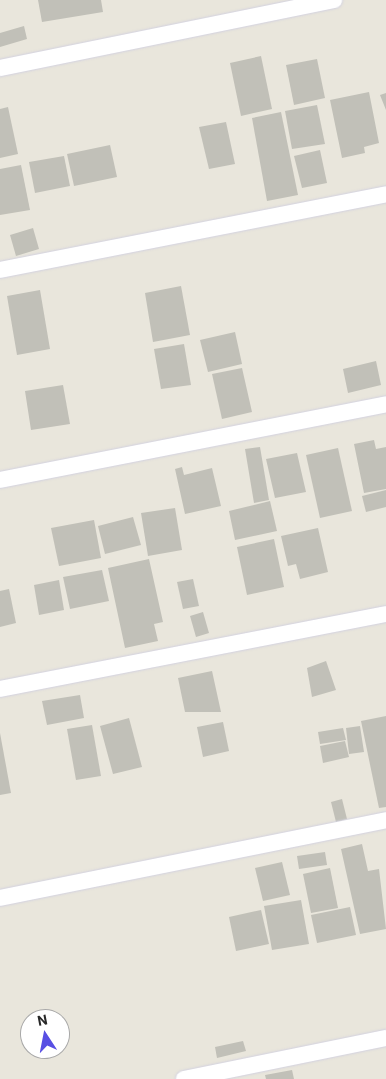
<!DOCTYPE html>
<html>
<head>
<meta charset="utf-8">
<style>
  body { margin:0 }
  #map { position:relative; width:386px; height:1079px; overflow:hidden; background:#e9e6dc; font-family:Roboto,sans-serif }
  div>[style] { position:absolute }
  .building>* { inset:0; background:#c1c0b8 }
  .roads { filter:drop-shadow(0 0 1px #d2d1df) drop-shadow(0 0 1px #d2d1df) }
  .minor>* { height:16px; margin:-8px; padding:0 8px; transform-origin:8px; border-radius:8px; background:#fff }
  span { translate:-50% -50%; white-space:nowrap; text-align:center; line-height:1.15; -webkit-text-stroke:5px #fff; paint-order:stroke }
  .north { position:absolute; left:20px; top:1009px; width:50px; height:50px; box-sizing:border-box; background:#fff; border:1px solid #a9a9a9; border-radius:50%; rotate:349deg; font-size:14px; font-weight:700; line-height:20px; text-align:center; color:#282828 }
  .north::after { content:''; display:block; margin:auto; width:18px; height:22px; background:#584fe3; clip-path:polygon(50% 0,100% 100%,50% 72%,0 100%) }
</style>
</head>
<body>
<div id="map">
  <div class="building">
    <div style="clip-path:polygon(38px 0,101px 0,103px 12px,42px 22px)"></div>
    <div style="clip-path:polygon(24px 26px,27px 39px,0 47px,0 33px)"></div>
    <div style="clip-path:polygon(261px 56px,272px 109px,241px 116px,230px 63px)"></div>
    <div style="clip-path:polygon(317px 59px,325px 98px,294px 105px,286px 65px)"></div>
    <div style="clip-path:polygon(369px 92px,379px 143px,364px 147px,365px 153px,342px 158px,330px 100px)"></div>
    <div style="clip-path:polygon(386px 93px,386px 110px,380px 95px)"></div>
    <div style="clip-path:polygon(317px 105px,325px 144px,292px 149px,285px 111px)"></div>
    <div style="clip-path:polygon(8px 107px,18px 154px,0 158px,0 109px)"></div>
    <div style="clip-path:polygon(281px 112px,298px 195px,267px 201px,252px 118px)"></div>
    <div style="clip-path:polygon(226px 122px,235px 164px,209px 169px,199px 127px)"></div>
    <div style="clip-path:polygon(110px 145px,117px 177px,74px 186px,67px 154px)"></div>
    <div style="clip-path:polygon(320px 150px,327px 183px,302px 188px,294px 156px)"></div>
    <div style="clip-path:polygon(64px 156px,70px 186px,35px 193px,29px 162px)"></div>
    <div style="clip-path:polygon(21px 165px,30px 210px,0 215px,0 169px)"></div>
    <div style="clip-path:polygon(33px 228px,39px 249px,16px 256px,10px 235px)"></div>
    <div style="clip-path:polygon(181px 286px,190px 335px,153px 342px,145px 293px)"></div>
    <div style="clip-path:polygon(40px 290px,50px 349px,17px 355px,7px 296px)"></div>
    <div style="clip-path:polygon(235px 332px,242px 364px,208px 372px,200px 340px)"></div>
    <div style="clip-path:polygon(184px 344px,191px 385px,161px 389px,154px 349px)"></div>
    <div style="clip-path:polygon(376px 361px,381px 385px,348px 393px,343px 369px)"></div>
    <div style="clip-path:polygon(242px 368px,252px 412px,222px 419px,212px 374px)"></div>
    <div style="clip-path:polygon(63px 385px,70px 424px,31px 430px,25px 391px)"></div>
    <div style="clip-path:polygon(374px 440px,376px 449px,386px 447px,386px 489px,364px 493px,354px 444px)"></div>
    <div style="clip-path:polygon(260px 447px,269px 500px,254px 503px,245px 449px)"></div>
    <div style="clip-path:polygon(338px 448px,352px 511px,320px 518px,306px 455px)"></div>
    <div style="clip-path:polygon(297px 453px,306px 492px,275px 498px,266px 459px)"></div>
    <div style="clip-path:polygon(182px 467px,184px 475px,212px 468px,221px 506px,185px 514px,175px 469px)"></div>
    <div style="clip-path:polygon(386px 490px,386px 507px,366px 512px,362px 496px)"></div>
    <div style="clip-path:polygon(270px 501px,277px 531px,235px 540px,229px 511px)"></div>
    <div style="clip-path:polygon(175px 508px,182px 550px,148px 556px,141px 513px)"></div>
    <div style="clip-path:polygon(133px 517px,141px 545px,105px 554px,98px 526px)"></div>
    <div style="clip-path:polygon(94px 520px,101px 558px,59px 566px,51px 528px)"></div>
    <div style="clip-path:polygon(318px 528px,328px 572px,300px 579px,296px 564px,288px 566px,281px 536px)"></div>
    <div style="clip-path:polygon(274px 539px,284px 587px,247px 595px,237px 547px)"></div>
    <div style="clip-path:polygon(149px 559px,163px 622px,154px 624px,158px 641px,125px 648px,108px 568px)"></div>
    <div style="clip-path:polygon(102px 570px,109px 601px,70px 609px,63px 577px)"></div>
    <div style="clip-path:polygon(193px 579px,199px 606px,183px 609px,177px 582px)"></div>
    <div style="clip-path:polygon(59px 580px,64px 610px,39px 615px,34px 585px)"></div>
    <div style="clip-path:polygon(9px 589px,16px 623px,0 627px,0 591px)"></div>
    <div style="clip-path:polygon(203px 612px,209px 633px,196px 637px,190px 616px)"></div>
    <div style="clip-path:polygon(326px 661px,336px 690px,312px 697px,307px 668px)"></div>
    <div style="clip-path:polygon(212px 671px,221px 712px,185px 712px,178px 678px)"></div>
    <div style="clip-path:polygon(80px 695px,84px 718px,47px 725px,42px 701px)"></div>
    <div style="clip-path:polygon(386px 716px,386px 807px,379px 808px,361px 721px)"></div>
    <div style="clip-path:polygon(129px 718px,142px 767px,113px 774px,100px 726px)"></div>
    <div style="clip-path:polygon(223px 722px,229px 751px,203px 757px,197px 727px)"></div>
    <div style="clip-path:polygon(92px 725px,101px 776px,76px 780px,67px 729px)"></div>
    <div style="clip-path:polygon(360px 726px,364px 752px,349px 754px,346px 728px)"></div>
    <div style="clip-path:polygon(343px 728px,346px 740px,320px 744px,318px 732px)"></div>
    <div style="clip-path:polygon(0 733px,11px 793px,0 795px)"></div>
    <div style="clip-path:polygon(345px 741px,349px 757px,323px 763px,320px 746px)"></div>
    <div style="clip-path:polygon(342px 799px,347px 819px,336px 822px,331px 802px)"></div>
    <div style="clip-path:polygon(362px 844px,368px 871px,379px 869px,386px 929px,360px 934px,341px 849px)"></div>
    <div style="clip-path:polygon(325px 852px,327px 865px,299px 869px,297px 856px)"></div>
    <div style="clip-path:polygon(282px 862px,290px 895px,263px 901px,255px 868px)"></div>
    <div style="clip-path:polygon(330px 868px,338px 908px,311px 913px,303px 874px)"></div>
    <div style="clip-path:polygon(301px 900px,309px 944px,272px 950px,264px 906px)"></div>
    <div style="clip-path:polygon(350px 907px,356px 935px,317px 943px,311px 915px)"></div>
    <div style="clip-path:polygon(261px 910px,269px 944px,236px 951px,229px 917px)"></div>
    <div style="clip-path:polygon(243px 1041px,246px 1051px,217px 1058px,215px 1047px)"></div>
    <div style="clip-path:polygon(292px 1070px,294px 1079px,266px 1079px,265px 1075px)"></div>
  </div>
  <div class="roads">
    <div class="minor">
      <div style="left:0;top:68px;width:341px;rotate:-11.5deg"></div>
      <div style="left:0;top:270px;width:393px;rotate:-11.1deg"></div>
      <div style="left:0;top:480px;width:393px;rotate:-11.1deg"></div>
      <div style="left:0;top:689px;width:393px;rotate:-11deg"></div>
      <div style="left:0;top:898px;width:394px;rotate:-11.4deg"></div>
      <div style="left:184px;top:1079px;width:206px;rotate:-11.5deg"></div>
    </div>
  </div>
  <div class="north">N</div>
</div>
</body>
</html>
